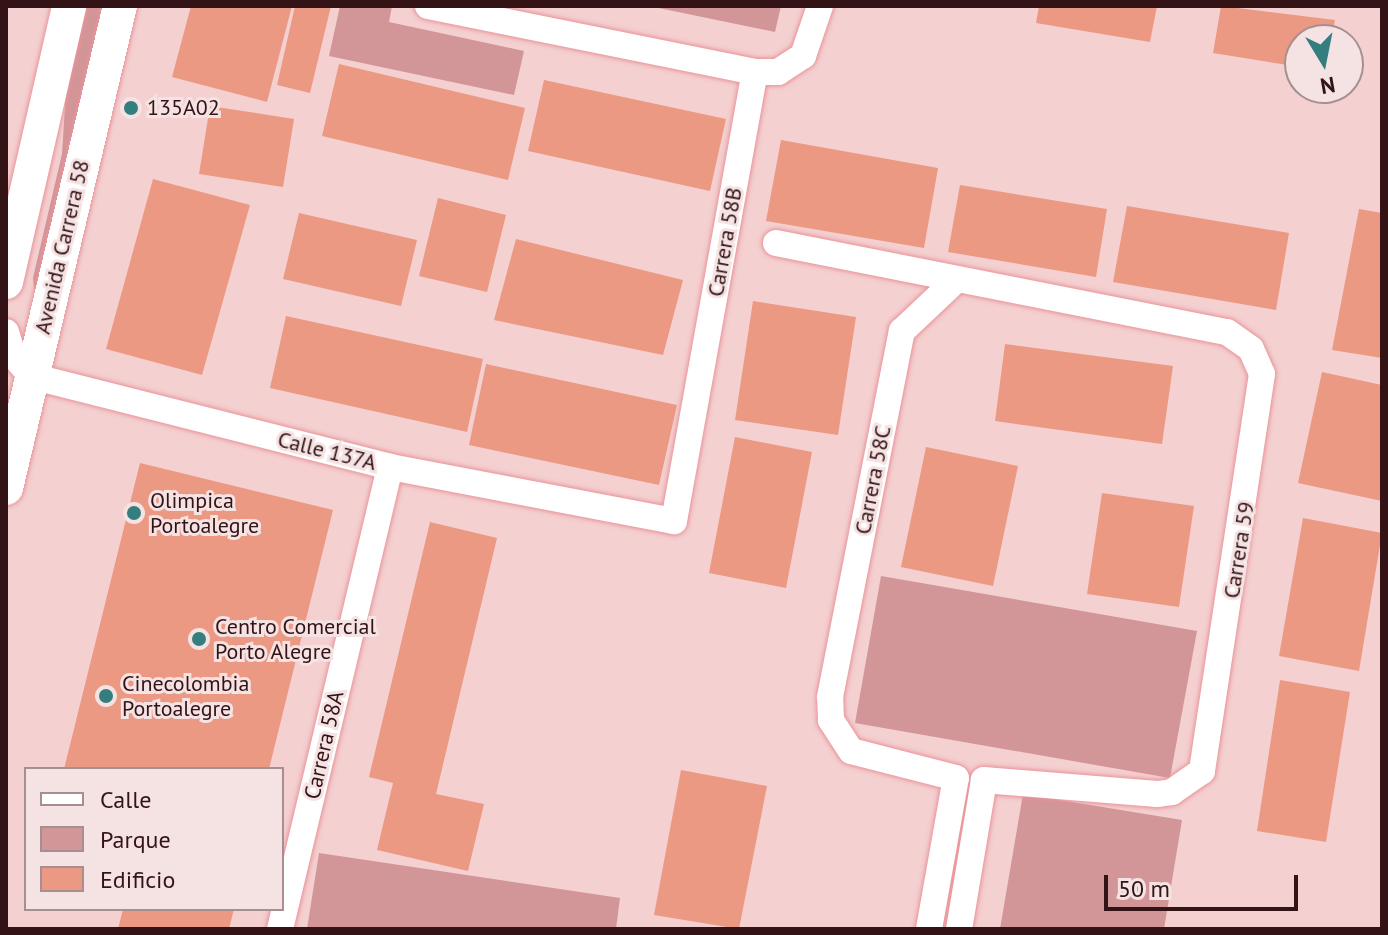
<!DOCTYPE html>
<html>
<head>
<meta charset="utf-8">
<style>
  body { margin:0 }
  #map { position:relative; width:1388px; height:935px; overflow:hidden; background:#f4d0d1; font-family:"PT Sans",sans-serif }
  div>[style] { position:absolute }
  .green>* { inset:0; background:#d29598 }
  .building>* { inset:0; background:#eb9983 }
  .roads { filter:drop-shadow(0 0 2px #e99499) drop-shadow(0 0 2px #e99499) }
  .minor>* { height:26px; margin:-13px; padding:0 13px; transform-origin:13px; border-radius:13px; background:#fff }
  .major>* { height:34px; margin:-17px; padding:0 17px; transform-origin:17px; border-radius:17px; background:#fff }
  .dots>* { width:22px; height:22px; translate:-50% -50%; box-sizing:border-box; border:4px solid #f5e2e3; border-radius:50% }
  span { translate:-50% -50%; white-space:nowrap; text-align:center; line-height:1.15; -webkit-text-stroke:6px #f5e2e3; paint-order:stroke }
  .poi-label { font-size:22px; color:#331316 }
  .left { translate:0 -50%; text-align:left }
  .street-label { font-size:22px; color:#331316 }
  .frame { position:absolute; inset:0; border:8px solid #331316; pointer-events:none }
  .legend { position:absolute; left:24px; top:767px; width:260px; height:144px; box-sizing:border-box; background:#f5e2e3; border:2px solid #a78f91; margin:0; padding:10px 14px; list-style:none; font-size:24px; color:#331316 }
  .legend li { display:flex; align-items:center; gap:16px; height:40px }
  .legend b { width:40px; border:2px solid #a78f91 }
  .north { position:absolute; left:1284px; top:24px; width:80px; height:80px; box-sizing:border-box; background:#f5e2e3; border:2px solid #a78f91; border-radius:50%; rotate:170deg; font-size:22px; font-weight:700; line-height:32px; text-align:center; color:#331316 }
  .north::after { content:''; display:block; margin:auto; width:28px; height:36px; background:#357e7f; clip-path:polygon(50% 0,100% 100%,50% 72%,0 100%) }
  .scale { position:absolute; left:1104px; top:875px; width:194px; height:36px; box-sizing:border-box; border:4px solid #331316; border-top:0; padding-left:10px; font-size:24px; line-height:28px; white-space:nowrap; color:#331316; -webkit-text-stroke:6px #f5e2e3; paint-order:stroke }
</style>
</head>
<body>
<div id="map">
  <div class="green">
    <div style="clip-path:polygon(87px 6px,105px 6px,35px 294px,33px 278px,62px 154px,66px 90px)"></div>
    <div style="clip-path:polygon(340px 6px,392px 6px,389px 22px,524px 51px,514px 95px,329px 56px)"></div>
    <div style="clip-path:polygon(649px 6px,781px 6px,775px 32px)"></div>
    <div style="clip-path:polygon(881px 576px,1197px 631px,1170px 778px,855px 723px)"></div>
    <div style="clip-path:polygon(1023px 794px,1182px 820px,1164px 929px,1000px 929px)"></div>
    <div style="clip-path:polygon(319px 853px,620px 898px,616px 929px,307px 929px)"></div>
  </div>
  <div class="building">
    <div style="clip-path:polygon(191px 6px,292px 6px,267px 102px,172px 77px)"></div>
    <div style="clip-path:polygon(295px 6px,331px 6px,310px 93px,277px 85px)"></div>
    <div style="clip-path:polygon(1039px 6px,1157px 6px,1150px 42px,1036px 23px)"></div>
    <div style="clip-path:polygon(1221px 6px,1335px 20px,1331px 40px,1300px 40px,1300px 67px,1213px 53px)"></div>
    <div style="clip-path:polygon(339px 64px,525px 108px,508px 180px,322px 136px)"></div>
    <div style="clip-path:polygon(544px 80px,726px 119px,710px 191px,528px 151px)"></div>
    <div style="clip-path:polygon(210px 106px,294px 119px,283px 187px,199px 174px)"></div>
    <div style="clip-path:polygon(781px 140px,938px 168px,924px 248px,766px 221px)"></div>
    <div style="clip-path:polygon(153px 179px,250px 205px,202px 375px,106px 349px)"></div>
    <div style="clip-path:polygon(960px 185px,1107px 209px,1096px 277px,948px 252px)"></div>
    <div style="clip-path:polygon(438px 198px,506px 215px,487px 292px,419px 276px)"></div>
    <div style="clip-path:polygon(1127px 206px,1289px 233px,1276px 310px,1113px 282px)"></div>
    <div style="clip-path:polygon(1359px 209px,1382px 213px,1382px 358px,1332px 350px)"></div>
    <div style="clip-path:polygon(299px 213px,417px 240px,401px 306px,283px 279px)"></div>
    <div style="clip-path:polygon(516px 239px,683px 280px,663px 355px,494px 320px)"></div>
    <div style="clip-path:polygon(753px 301px,856px 317px,838px 435px,735px 420px)"></div>
    <div style="clip-path:polygon(286px 316px,483px 359px,467px 432px,270px 388px)"></div>
    <div style="clip-path:polygon(1005px 344px,1173px 366px,1162px 444px,995px 421px)"></div>
    <div style="clip-path:polygon(486px 364px,677px 405px,659px 485px,469px 445px)"></div>
    <div style="clip-path:polygon(1322px 372px,1382px 385px,1382px 501px,1298px 483px)"></div>
    <div style="clip-path:polygon(735px 437px,812px 452px,786px 588px,709px 573px)"></div>
    <div style="clip-path:polygon(926px 447px,1018px 466px,993px 586px,901px 567px)"></div>
    <div style="clip-path:polygon(140px 463px,333px 510px,269px 769px,64px 769px)"></div>
    <div style="clip-path:polygon(1102px 493px,1194px 506px,1179px 607px,1087px 594px)"></div>
    <div style="clip-path:polygon(1303px 518px,1382px 533px,1359px 671px,1279px 656px)"></div>
    <div style="clip-path:polygon(430px 522px,497px 538px,436px 794px,484px 804px,468px 871px,377px 850px,393px 783px,369px 777px)"></div>
    <div style="clip-path:polygon(1280px 680px,1350px 692px,1326px 842px,1257px 831px)"></div>
    <div style="clip-path:polygon(681px 770px,767px 786px,739px 929px,654px 915px)"></div>
    <div style="clip-path:polygon(123px 909px,234px 909px,229px 929px,118px 929px)"></div>
  </div>
  <div class="roads">
    <div class="minor">
      <div style="left:428px;top:6px;width:334px;rotate:11.4deg"></div>
      <div style="left:755px;top:72px;width:23px"></div>
      <div style="left:778px;top:72px;width:30px;rotate:-33deg"></div>
      <div style="left:803px;top:56px;width:53px;rotate:-71.2deg"></div>
      <div style="left:776px;top:243px;width:460px;rotate:11.2deg"></div>
      <div style="left:1227px;top:332px;width:29px;rotate:35deg"></div>
      <div style="left:1251px;top:349px;width:27px;rotate:66deg"></div>
      <div style="left:1262px;top:374px;width:402px;rotate:98.6deg"></div>
      <div style="left:1202px;top:771px;width:37px;rotate:145deg"></div>
      <div style="left:1172px;top:792px;width:15px;rotate:172deg"></div>
      <div style="left:1157px;top:794px;width:174px;rotate:-175.4deg"></div>
      <div style="left:984px;top:780px;width:151px;rotate:99.5deg"></div>
      <div style="left:6px;top:332px;width:24px;rotate:73deg"></div>
      <div style="left:13px;top:355px;width:28px;rotate:49deg"></div>
      <div style="left:31px;top:376px;width:370px;rotate:14.2deg"></div>
      <div style="left:390px;top:467px;width:289px;rotate:10.8deg"></div>
      <div style="left:674px;top:521px;width:456px;rotate:-79.8deg"></div>
      <div style="left:280px;top:929px;width:475px;rotate:-76.6deg"></div>
      <div style="left:929px;top:929px;width:153px;rotate:-79.9deg"></div>
      <div style="left:956px;top:778px;width:108px;rotate:-165.6deg"></div>
      <div style="left:851px;top:751px;width:37px;rotate:-123deg"></div>
      <div style="left:831px;top:720px;width:23px;rotate:-92deg"></div>
      <div style="left:830px;top:697px;width:373px;rotate:-78.9deg"></div>
      <div style="left:902px;top:331px;width:70px;rotate:-43.3deg"></div>
    </div>
    <div class="major">
      <div style="left:6px;top:282px;width:283px;rotate:-77.1deg"></div>
      <div style="left:6px;top:488px;width:495px;rotate:-76.7deg"></div>
    </div>
  </div>
  <div class="dots">
    <div style="left:131px;top:108px;background:#357e7f"></div>
    <div style="left:134px;top:513px;background:#357e7f"></div>
    <div style="left:199px;top:639px;background:#357e7f"></div>
    <div style="left:106px;top:696px;background:#357e7f"></div>
  </div>
  <div class="poi-label">
    <span class="left" style="left:147px;top:108px">135A02</span>
    <span class="left" style="left:150px;top:513px">Olimpica<br>Portoalegre</span>
    <span class="left" style="left:215px;top:639px">Centro Comercial<br>Porto Alegre</span>
    <span class="left" style="left:122px;top:696px">Cinecolombia<br>Portoalegre</span>
  </div>
  <div class="street-label">
    <span style="left:725px;top:242px;rotate:-80deg">Carrera 58B</span>
    <span style="left:62px;top:247px;rotate:-77deg">Avenida Carrera 58</span>
    <span style="left:327px;top:451px;rotate:14deg">Calle 137A</span>
    <span style="left:873px;top:480px;rotate:-79deg">Carrera 58C</span>
    <span style="left:1239px;top:550px;rotate:-81deg">Carrera 59</span>
    <span style="left:324px;top:745px;rotate:-77deg">Carrera 58A</span>
  </div>
  <div class="frame"></div>
  <ul class="legend">
  <li><b style="height:10px;background:#fff"></b>Calle</li>
  <li><b style="height:22px;background:#d29598"></b>Parque</li>
  <li><b style="height:22px;background:#eb9983"></b>Edificio</li>
  </ul>
  <div class="north">N</div>
  <div class="scale">50 m</div>
</div>
</body>
</html>
